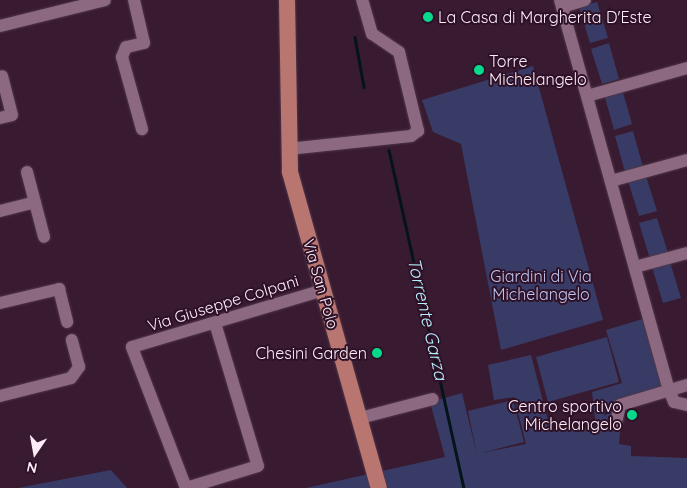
<!DOCTYPE html>
<html>
<head>
<meta charset="utf-8">
<style>
  body { margin:0 }
  #map { position:relative; width:687px; height:488px; overflow:hidden; background:#391b31; font-family:Quicksand,sans-serif }
  div>[style] { position:absolute }
  .green>* { inset:0; background:#383b65 }
  .stream>* { height:2.5px; margin:-1.25px; padding:0 1.25px; transform-origin:1.25px; border-radius:1.25px; background:#051419 }
  .roads { filter:drop-shadow(0 0 1px #503749) drop-shadow(0 0 1px #503749) }
  .minor>* { height:12px; margin:-6px; padding:0 6px; transform-origin:6px; border-radius:6px; background:#8c6881 }
  .major>* { height:16px; margin:-8px; padding:0 8px; transform-origin:8px; border-radius:8px; background:#b97670 }
  .dots>* { width:14px; height:14px; translate:-50% -50%; box-sizing:border-box; border:2px solid #2e1127; border-radius:50% }
  span { translate:-50% -50%; white-space:nowrap; text-align:center; line-height:1.15; -webkit-text-stroke:4px #2e1127; paint-order:stroke }
  .poi-label { font-size:16px; color:#feedf8 }
  .left { translate:0 -50%; text-align:left }
  .right { translate:-100% -50%; text-align:right }
  .park-label { font-size:16px; color:#c0c6f0 }
  .street-label { font-size:16px; color:#feedf8 }
  .water-label { font-size:18px; color:#b9eeff; font-style:italic }
  .north { position:absolute; left:10px; top:428px; width:50px; height:50px; -webkit-text-stroke:4px #2e1127; paint-order:stroke; rotate:192deg; font-size:14px; font-weight:700; line-height:20px; text-align:center; color:#feedf8 }
  .north::after { content:''; display:block; margin:auto; width:18px; height:22px; background:#feedf8; clip-path:polygon(50% 0,100% 100%,50% 72%,0 100%) }
</style>
</head>
<body>
<div id="map">
  <div class="green">
    <div style="clip-path:polygon(597px 2px,608px 38px,590px 43px,579px 7px)"></div>
    <div style="clip-path:polygon(609px 43px,619px 79px,602px 84px,591px 49px)"></div>
    <div style="clip-path:polygon(533px 66px,603px 320px,501px 350px,461px 144px,433px 132px,422px 100px)"></div>
    <div style="clip-path:polygon(622px 89px,632px 124px,614px 130px,604px 94px)"></div>
    <div style="clip-path:polygon(633px 131px,643px 167px,625px 172px,615px 136px)"></div>
    <div style="clip-path:polygon(646px 176px,657px 211px,639px 216px,628px 181px)"></div>
    <div style="clip-path:polygon(657px 218px,668px 253px,650px 259px,639px 223px)"></div>
    <div style="clip-path:polygon(670px 262px,681px 298px,663px 303px,652px 267px)"></div>
    <div style="clip-path:polygon(646px 318px,664px 389px,623px 402px,619px 444px,631px 446px,631px 456px,687px 458px,687px 488px,306px 488px,445px 457px,430px 402px,462px 393px,477px 455px,468px 411px,513px 400px,524px 442px,481px 453px,526px 444px,514px 397px,494px 400px,488px 365px,531px 355px,551px 432px,596px 426px,592px 392px,622px 383px,606px 330px)"></div>
    <div style="clip-path:polygon(607px 337px,619px 382px,548px 402px,536px 357px)"></div>
    <div style="clip-path:polygon(111px 470px,127px 488px,18px 488px)"></div>
  </div>
  <div class="stream">
    <div style="left:355px;top:37px;width:51px;rotate:79.8deg"></div>
    <div style="left:389px;top:150px;width:346px;rotate:77.5deg"></div>
  </div>
  <div class="roads">
    <div class="minor">
      <div style="left:134px;top:0;width:44px;rotate:76.9deg"></div>
      <div style="left:144px;top:43px;width:18px;rotate:167deg"></div>
      <div style="left:126px;top:47px;width:11px;rotate:112deg"></div>
      <div style="left:122px;top:57px;width:75px;rotate:74.5deg"></div>
      <div style="left:560px;top:0;width:405px;rotate:74.4deg"></div>
      <div style="left:669px;top:390px;width:13px;rotate:67deg"></div>
      <div style="left:674px;top:402px;width:13px;rotate:13deg"></div>
      <div style="left:562px;top:7px;width:24px;rotate:-17deg"></div>
      <div style="left:0;top:26px;width:108px;rotate:-13.9deg"></div>
      <div style="left:587px;top:96px;width:104px;rotate:-15.6deg"></div>
      <div style="left:0;top:118px;width:12px;rotate:-14deg"></div>
      <div style="left:12px;top:115px;width:40px;rotate:-104.4deg"></div>
      <div style="left:288px;top:149px;width:124px;rotate:-6deg"></div>
      <div style="left:411px;top:136px;width:9px;rotate:-36deg"></div>
      <div style="left:418px;top:131px;width:81px;rotate:-103.5deg"></div>
      <div style="left:399px;top:52px;width:32px;rotate:-146deg"></div>
      <div style="left:372px;top:34px;width:35px;rotate:-106deg"></div>
      <div style="left:27px;top:172px;width:67px;rotate:75.3deg"></div>
      <div style="left:611px;top:181px;width:79px;rotate:-15.4deg"></div>
      <div style="left:0;top:211px;width:36px;rotate:-14deg"></div>
      <div style="left:635px;top:267px;width:54px;rotate:-15.1deg"></div>
      <div style="left:0;top:303px;width:61px;rotate:-13.3deg"></div>
      <div style="left:59px;top:289px;width:34px;rotate:76deg"></div>
      <div style="left:215px;top:323px;width:149px;rotate:73.3deg"></div>
      <div style="left:258px;top:466px;width:75px;rotate:163deg"></div>
      <div style="left:186px;top:488px;width:151px;rotate:-111deg"></div>
      <div style="left:132px;top:347px;width:199px;rotate:-16.6deg"></div>
      <div style="left:0;top:396px;width:73px;rotate:-14.2deg"></div>
      <div style="left:71px;top:378px;width:14px;rotate:-54deg"></div>
      <div style="left:79px;top:367px;width:28px;rotate:-105deg"></div>
      <div style="left:360px;top:418px;width:75px;rotate:-14.6deg"></div>
      <div style="left:616px;top:423px;width:18px;rotate:-77deg"></div>
      <div style="left:620px;top:405px;width:70px;rotate:-16.6deg"></div>
    </div>
    <div class="major">
      <div style="left:287px;top:0;width:172px;rotate:89deg"></div>
      <div style="left:290px;top:172px;width:328px;rotate:74.3deg"></div>
    </div>
  </div>
  <div class="dots">
    <div style="left:428px;top:17px;background:#06d98b"></div>
    <div style="left:479px;top:70px;background:#06d98b"></div>
    <div style="left:377px;top:353px;background:#06d98b"></div>
    <div style="left:632px;top:415px;background:#06d98b"></div>
  </div>
  <div class="poi-label">
    <span class="left" style="left:438px;top:17px">La Casa di Margherita D'Este</span>
    <span class="left" style="left:489px;top:70px">Torre<br>Michelangelo</span>
    <span class="right" style="left:367px;top:353px">Chesini Garden</span>
    <span class="right" style="left:622px;top:415px">Centro sportivo<br>Michelangelo</span>
  </div>
  <div class="park-label">
    <span style="left:541px;top:285px">Giardini di Via<br>Michelangelo</span>
  </div>
  <div class="street-label">
    <span style="left:321px;top:284px;rotate:74deg">Via San Polo</span>
    <span style="left:223px;top:303px;rotate:-17deg">Via Giuseppe Colpani</span>
  </div>
  <div class="water-label">
    <span style="left:427px;top:319px;rotate:77deg">Torrente Garza</span>
  </div>
  <div class="north">N</div>
</div>
</body>
</html>
